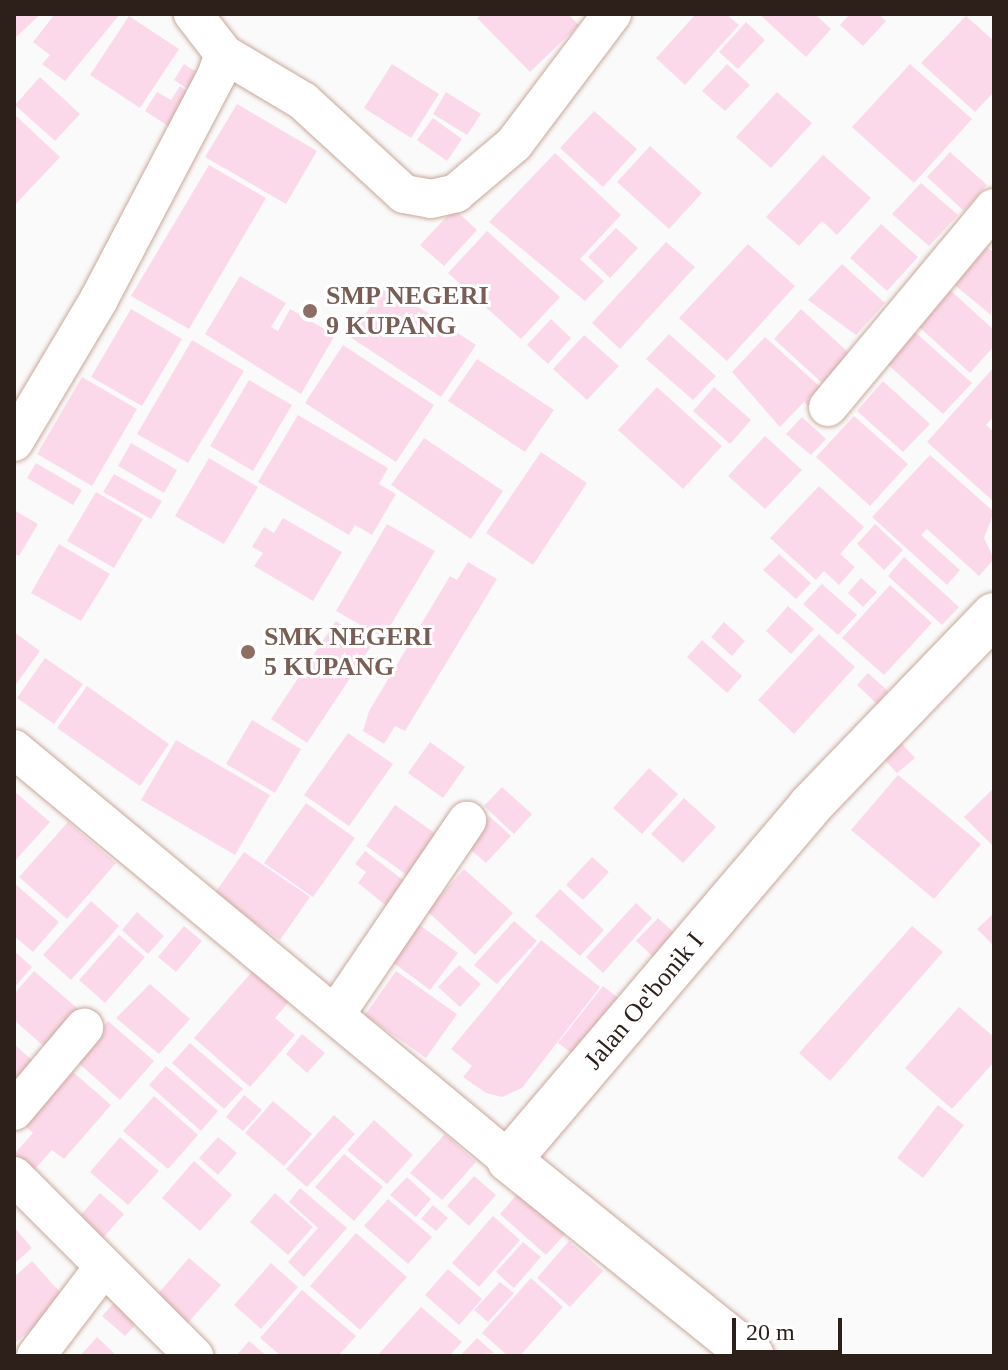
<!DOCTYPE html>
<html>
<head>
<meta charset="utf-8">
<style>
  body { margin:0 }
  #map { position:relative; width:1008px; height:1370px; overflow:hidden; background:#fafafa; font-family:Georgia,serif }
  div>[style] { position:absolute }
  .building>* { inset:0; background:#fcd9ea }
  .roads { filter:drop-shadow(0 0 2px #caa799) drop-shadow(0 0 2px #caa799) }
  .minor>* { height:38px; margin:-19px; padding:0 19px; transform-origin:19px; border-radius:19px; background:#fff }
  .tertiary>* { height:44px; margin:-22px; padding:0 22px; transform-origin:22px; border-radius:22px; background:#fff }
  .dots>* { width:22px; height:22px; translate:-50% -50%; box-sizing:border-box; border:4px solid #fff; border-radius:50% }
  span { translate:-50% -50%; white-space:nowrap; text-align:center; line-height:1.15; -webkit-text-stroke:6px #fff; paint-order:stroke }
  .education-label { font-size:26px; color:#785e54; font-weight:700 }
  .left { translate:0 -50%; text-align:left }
  .street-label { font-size:26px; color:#2d201a }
  .frame { position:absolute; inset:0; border:16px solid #2d201a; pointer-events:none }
  .scale { position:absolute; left:732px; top:1318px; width:110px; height:36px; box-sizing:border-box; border:4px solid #2d201a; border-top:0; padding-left:10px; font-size:24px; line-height:28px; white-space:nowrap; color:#2d201a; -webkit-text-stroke:6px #fff; paint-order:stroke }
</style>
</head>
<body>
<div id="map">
  <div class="building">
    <div style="clip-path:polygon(14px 14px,41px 14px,14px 39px)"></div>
    <div style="clip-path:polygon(55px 14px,120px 14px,65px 81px,42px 64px,50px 55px,33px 42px)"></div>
    <div style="clip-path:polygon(482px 14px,568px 14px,579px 25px,530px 72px,477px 18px)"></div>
    <div style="clip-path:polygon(696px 14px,726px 14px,739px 25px,685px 85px,656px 58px)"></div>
    <div style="clip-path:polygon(759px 14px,815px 14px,831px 29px,806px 57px)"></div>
    <div style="clip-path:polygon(850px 14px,878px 14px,886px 21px,863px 46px,840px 25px)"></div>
    <div style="clip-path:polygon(129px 16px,179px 49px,140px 108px,90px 75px)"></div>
    <div style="clip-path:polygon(966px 16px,994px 41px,994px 92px,975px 112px,921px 63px)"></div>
    <div style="clip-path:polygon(746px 22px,765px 40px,738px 69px,719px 52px)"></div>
    <div style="clip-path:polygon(184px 64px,201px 75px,191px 91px,174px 80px)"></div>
    <div style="clip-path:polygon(392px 64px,439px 94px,411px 138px,364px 108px)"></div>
    <div style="clip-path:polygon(727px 64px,750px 85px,725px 111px,702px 91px)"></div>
    <div style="clip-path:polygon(910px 64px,972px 119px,914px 183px,852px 127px)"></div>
    <div style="clip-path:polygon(40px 77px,80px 114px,55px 141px,15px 105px)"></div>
    <div style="clip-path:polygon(180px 86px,189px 93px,168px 126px,145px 111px,157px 92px,171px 100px)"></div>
    <div style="clip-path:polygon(446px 92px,481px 114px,467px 135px,433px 114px)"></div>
    <div style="clip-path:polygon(777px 92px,812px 123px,771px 168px,736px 137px)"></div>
    <div style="clip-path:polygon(237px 104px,317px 151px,286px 204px,205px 157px)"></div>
    <div style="clip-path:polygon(594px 111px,637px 149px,603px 187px,560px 148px)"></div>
    <div style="clip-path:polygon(14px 114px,60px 157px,14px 206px)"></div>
    <div style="clip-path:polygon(433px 118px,462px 139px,447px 161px,417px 140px)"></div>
    <div style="clip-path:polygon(650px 146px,702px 193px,669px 229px,617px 182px)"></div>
    <div style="clip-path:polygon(950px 152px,987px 185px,964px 211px,927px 177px)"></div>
    <div style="clip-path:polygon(555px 153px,621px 215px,580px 259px,604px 281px,585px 301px,489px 222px)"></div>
    <div style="clip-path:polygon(823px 155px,871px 198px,837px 235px,822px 221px,799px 246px,766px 217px)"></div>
    <div style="clip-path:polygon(209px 165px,266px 198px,189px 329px,131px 296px)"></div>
    <div style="clip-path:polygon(921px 183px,958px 215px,929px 246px,892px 214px)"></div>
    <div style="clip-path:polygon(454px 209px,477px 230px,444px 266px,420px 245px)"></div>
    <div style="clip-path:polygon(881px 224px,918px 257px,887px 291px,850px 258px)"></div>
    <div style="clip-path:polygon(616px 228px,638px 248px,610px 278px,588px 257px)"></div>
    <div style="clip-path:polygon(487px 231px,560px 297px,521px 339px,448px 273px)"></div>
    <div style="clip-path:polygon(666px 242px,695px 267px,620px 349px,592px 323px)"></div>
    <div style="clip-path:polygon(748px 244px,795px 286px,727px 361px,679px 318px)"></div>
    <div style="clip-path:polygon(983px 244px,994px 253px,991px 315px,951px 282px)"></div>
    <div style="clip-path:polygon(842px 264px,885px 303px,856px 335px,808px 300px)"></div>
    <div style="clip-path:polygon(240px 276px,286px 303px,271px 327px,278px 331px,290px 309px,335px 335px,301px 394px,205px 334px)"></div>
    <div style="clip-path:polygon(385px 285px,476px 345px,441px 397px,350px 337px)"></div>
    <div style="clip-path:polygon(950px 290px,994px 330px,994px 346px,970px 373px,918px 326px)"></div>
    <div style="clip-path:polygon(131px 309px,182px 339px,142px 406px,91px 377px)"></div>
    <div style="clip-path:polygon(801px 309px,849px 353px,822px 383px,774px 339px)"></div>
    <div style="clip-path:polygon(551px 319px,571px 338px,548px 364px,527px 345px)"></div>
    <div style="clip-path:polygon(915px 332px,972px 383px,943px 414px,886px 363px)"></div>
    <div style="clip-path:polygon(669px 334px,716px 376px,693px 400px,646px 359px)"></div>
    <div style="clip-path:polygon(584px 335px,619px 366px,587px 400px,553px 369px)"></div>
    <div style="clip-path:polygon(765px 337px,827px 393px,812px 409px,804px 402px,780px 427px,732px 372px)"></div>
    <div style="clip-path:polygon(192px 340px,244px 371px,188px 463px,137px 434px)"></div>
    <div style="clip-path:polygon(343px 345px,434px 405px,396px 462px,305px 403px)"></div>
    <div style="clip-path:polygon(477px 359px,554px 410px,525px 452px,448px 401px)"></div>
    <div style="clip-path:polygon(994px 367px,994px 416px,986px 425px,994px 432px,994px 502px,927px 442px)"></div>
    <div style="clip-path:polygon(82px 377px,137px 409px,92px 486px,37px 454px)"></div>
    <div style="clip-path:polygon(249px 380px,292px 405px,253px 471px,210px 446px)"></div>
    <div style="clip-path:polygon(883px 381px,930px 424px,903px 452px,857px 411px)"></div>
    <div style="clip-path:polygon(657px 387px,722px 446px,683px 489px,618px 430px)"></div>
    <div style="clip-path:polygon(714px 387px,751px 420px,730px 444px,693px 411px)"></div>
    <div style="clip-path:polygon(298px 415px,388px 468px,379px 484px,396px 494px,372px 535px,355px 525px,349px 535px,258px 482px)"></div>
    <div style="clip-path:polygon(854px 416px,908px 464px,870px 506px,816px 457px)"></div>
    <div style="clip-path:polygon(802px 417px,826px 439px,811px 455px,786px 434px)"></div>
    <div style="clip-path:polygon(765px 436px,802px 470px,765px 509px,728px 476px)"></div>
    <div style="clip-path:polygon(424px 438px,503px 491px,471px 539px,391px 485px)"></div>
    <div style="clip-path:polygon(131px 443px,177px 470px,164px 493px,118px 466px)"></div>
    <div style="clip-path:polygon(541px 452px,587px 483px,533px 565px,486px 533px)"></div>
    <div style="clip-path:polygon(930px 455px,994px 512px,984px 538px,994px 559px,979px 576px,927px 529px,921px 535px,960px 570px,947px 585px,872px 517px)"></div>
    <div style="clip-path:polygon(209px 458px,258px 487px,224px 544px,175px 516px)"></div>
    <div style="clip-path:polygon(36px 463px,82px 490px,73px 505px,27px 478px)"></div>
    <div style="clip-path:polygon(114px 474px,162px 501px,151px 519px,103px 492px)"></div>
    <div style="clip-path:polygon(819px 486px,864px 527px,840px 554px,855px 567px,839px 585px,824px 571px,816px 580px,770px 538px)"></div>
    <div style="clip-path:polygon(96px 492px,143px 519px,114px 568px,67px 541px)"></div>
    <div style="clip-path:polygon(14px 510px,38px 524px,19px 556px,14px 553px)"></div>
    <div style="clip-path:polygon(283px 518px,342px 552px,313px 601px,254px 566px,263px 553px,252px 547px,264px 527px,274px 533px)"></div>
    <div style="clip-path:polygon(387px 524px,435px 551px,383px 638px,336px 611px)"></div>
    <div style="clip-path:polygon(875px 524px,903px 550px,884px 570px,857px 544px)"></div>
    <div style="clip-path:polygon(59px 544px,110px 574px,81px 621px,31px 593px)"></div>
    <div style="clip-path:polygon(779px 554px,811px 583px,796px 599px,763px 570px)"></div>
    <div style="clip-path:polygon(904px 557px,959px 607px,942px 625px,888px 576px)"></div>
    <div style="clip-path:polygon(468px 562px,497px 579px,405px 731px,395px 726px,384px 744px,363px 731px,369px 711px,450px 576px,457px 580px)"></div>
    <div style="clip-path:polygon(861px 578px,877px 592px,863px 607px,848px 593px)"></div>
    <div style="clip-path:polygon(822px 584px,857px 615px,838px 635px,803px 604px)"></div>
    <div style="clip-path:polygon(890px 585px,932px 623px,884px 675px,842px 638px)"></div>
    <div style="clip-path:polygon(788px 606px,814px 629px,791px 654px,766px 631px)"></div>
    <div style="clip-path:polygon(336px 621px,372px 645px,307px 743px,271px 719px)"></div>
    <div style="clip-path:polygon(724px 622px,745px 641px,732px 656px,711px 637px)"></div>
    <div style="clip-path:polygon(14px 632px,40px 651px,14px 687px)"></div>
    <div style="clip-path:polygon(819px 634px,855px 667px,794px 734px,758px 700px)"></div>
    <div style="clip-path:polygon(702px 640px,742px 676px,727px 693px,687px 657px)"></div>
    <div style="clip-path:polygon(45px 658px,83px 684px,54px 724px,17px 698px)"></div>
    <div style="clip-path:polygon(868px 673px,888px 691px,877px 704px,857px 685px)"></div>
    <div style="clip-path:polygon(87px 686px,169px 744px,140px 786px,57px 728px)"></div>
    <div style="clip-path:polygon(252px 720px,301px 749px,275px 793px,226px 764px)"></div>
    <div style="clip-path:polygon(348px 733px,393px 764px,349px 826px,304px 795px)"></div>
    <div style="clip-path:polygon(896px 737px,915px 758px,897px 773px,878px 753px)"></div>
    <div style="clip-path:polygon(176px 740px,270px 795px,235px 855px,141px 800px)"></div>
    <div style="clip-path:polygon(430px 742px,465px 767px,443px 798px,408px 773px)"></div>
    <div style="clip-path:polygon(649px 768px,678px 794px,642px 834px,613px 808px)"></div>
    <div style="clip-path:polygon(898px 775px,981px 844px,934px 899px,851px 830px)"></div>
    <div style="clip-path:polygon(502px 787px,532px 814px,514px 834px,484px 806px)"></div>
    <div style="clip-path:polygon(994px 788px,994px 847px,964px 817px)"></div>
    <div style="clip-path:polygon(14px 791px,50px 822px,14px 862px)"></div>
    <div style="clip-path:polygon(684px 798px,716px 827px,683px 863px,651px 834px)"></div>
    <div style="clip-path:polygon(306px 803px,355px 838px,313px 897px,264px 863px)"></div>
    <div style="clip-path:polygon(395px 805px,446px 841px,417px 882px,366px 846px)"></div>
    <div style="clip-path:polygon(489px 816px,511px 836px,486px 863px,464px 844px)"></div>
    <div style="clip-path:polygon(68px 822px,116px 863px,67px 919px,19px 877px)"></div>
    <div style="clip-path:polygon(365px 851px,407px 883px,388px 907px,358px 883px,366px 872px,355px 864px)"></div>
    <div style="clip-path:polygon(244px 852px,310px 897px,280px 940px,214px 894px)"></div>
    <div style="clip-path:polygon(592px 857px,609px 872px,583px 900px,566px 885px)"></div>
    <div style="clip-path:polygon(464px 869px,513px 913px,475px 955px,427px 911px)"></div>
    <div style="clip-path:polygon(14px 883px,59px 922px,33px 952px,14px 936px)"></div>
    <div style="clip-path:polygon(560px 889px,604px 930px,580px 956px,535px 916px)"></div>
    <div style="clip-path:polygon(91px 901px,119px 926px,71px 980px,43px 955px)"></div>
    <div style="clip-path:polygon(636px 903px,652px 918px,603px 973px,586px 957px)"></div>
    <div style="clip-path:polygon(137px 912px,164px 936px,148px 954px,122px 930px)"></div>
    <div style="clip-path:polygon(994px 913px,994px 946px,977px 929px)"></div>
    <div style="clip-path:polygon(658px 918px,680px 938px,659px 962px,636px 941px)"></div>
    <div style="clip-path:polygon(414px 921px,458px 953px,430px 990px,387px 958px)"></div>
    <div style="clip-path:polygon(514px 921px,537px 941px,497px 984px,474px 965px)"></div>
    <div style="clip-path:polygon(184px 926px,202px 941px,176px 972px,158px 957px)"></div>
    <div style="clip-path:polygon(912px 926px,943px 952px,830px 1081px,799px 1053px)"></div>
    <div style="clip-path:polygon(119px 935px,145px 957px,105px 1003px,79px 980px)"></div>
    <div style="clip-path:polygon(541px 940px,600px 987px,522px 1088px,502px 1097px,486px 1093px,463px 1077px,472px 1066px,451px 1049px)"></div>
    <div style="clip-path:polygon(14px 951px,32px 967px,14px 988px)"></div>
    <div style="clip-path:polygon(459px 965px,481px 984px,460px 1007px,438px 987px)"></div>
    <div style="clip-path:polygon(257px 966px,293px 997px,275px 1018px,295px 1035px,250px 1087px,194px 1038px)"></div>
    <div style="clip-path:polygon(34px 971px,83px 1013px,49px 1051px,14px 1020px,14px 994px)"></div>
    <div style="clip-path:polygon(396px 971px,457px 1014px,426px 1058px,365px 1015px)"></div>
    <div style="clip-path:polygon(150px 984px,190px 1019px,159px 1054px,116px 1018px)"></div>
    <div style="clip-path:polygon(603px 986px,626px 1004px,582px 1061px,558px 1043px)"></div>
    <div style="clip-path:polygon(959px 1007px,994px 1037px,994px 1062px,952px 1109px,905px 1068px)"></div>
    <div style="clip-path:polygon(108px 1021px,154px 1061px,120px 1100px,74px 1059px)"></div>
    <div style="clip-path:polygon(302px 1034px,325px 1053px,307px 1073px,286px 1054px)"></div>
    <div style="clip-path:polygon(190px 1043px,243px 1089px,224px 1109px,172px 1063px)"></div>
    <div style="clip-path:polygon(14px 1044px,34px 1062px,14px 1085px)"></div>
    <div style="clip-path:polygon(166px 1066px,218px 1111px,201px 1131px,149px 1085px)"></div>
    <div style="clip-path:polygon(73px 1072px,111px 1105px,64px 1159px,52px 1150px,33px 1171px,14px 1154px,33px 1133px,25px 1126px)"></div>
    <div style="clip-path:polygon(244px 1095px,262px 1110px,243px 1131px,226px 1117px)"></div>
    <div style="clip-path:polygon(154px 1096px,198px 1135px,168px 1169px,123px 1131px)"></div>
    <div style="clip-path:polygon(273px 1101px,312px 1134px,284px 1166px,245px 1133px)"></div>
    <div style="clip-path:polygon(938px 1105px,964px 1125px,923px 1178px,897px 1158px)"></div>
    <div style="clip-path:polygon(334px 1115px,355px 1134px,307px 1187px,286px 1169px)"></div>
    <div style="clip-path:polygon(374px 1120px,413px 1155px,387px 1184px,347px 1150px)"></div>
    <div style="clip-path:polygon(445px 1134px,476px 1162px,442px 1200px,410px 1173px)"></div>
    <div style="clip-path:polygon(120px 1137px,159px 1171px,128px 1205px,90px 1172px)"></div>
    <div style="clip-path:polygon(218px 1137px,237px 1153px,218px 1175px,199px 1158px)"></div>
    <div style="clip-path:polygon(344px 1154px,383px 1187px,354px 1221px,315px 1187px)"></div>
    <div style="clip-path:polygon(194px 1161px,232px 1195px,200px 1231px,162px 1198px)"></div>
    <div style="clip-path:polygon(474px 1176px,496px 1195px,469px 1226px,447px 1206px)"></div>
    <div style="clip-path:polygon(407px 1177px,431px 1199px,416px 1217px,390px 1195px)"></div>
    <div style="clip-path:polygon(525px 1185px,572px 1226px,546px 1255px,500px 1214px)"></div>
    <div style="clip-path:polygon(300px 1188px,347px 1228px,304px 1277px,288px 1262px,318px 1228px,289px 1202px)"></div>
    <div style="clip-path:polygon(100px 1193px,124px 1214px,103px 1238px,79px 1217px)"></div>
    <div style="clip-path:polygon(275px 1193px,313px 1227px,288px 1255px,250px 1222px)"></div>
    <div style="clip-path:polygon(388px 1199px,432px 1237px,408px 1264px,364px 1226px)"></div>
    <div style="clip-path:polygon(433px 1205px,448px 1218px,436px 1231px,421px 1219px)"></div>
    <div style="clip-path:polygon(493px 1216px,520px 1240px,479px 1287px,452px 1263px)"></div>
    <div style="clip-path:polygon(14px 1227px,32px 1248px,14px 1264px)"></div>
    <div style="clip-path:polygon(356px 1233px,407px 1277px,360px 1330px,310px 1286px)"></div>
    <div style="clip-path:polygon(569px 1241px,603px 1271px,570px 1307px,537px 1278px)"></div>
    <div style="clip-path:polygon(523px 1242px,541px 1257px,514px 1288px,496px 1272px)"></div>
    <div style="clip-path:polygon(189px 1258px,221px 1285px,187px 1324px,156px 1296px)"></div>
    <div style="clip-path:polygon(32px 1261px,66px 1299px,14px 1344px,14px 1277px)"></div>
    <div style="clip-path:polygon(271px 1263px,298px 1287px,261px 1329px,234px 1305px)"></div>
    <div style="clip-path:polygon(448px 1269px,482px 1299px,459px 1325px,425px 1295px)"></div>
    <div style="clip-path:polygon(531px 1278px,563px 1307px,520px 1356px,508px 1356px,482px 1333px)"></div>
    <div style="clip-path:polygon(500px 1282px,514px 1293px,488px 1322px,474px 1310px)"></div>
    <div style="clip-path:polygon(302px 1290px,356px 1336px,338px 1356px,281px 1356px,260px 1338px)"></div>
    <div style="clip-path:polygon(117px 1300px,139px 1321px,125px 1336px,102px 1316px)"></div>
    <div style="clip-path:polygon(421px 1307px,462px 1342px,449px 1356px,377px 1356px)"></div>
    <div style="clip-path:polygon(97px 1337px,117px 1356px,80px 1356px)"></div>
    <div style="clip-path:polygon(477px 1338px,494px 1353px,460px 1356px)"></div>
    <div style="clip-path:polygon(249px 1341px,267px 1356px,236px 1356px)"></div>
  </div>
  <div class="roads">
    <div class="minor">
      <div style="left:224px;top:54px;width:92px;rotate:30.7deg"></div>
      <div style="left:303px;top:101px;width:137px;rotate:42.6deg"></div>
      <div style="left:404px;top:194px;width:27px;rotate:10deg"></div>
      <div style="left:431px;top:199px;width:26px;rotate:-13deg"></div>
      <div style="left:456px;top:193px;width:76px;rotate:-40.2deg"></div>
      <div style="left:514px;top:144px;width:163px;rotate:-53deg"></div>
      <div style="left:828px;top:407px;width:259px;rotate:-50.2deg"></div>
      <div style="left:14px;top:442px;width:164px;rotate:-59.2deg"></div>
      <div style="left:98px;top:301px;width:254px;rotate:-62.3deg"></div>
      <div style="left:216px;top:76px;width:23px;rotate:-70deg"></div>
      <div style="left:224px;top:54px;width:51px;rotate:-127.8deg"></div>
      <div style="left:14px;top:749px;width:643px;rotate:39.7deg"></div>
      <div style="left:335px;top:1015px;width:235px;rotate:-55.8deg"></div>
      <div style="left:14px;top:1111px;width:109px;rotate:-49.9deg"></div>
      <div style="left:14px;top:1176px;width:255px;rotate:45deg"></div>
      <div style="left:36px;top:1356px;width:109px;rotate:-52.8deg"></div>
    </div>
    <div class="tertiary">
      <div style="left:752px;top:1356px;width:312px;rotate:-141.1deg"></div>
      <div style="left:509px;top:1160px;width:465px;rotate:-49.6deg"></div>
      <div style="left:810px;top:806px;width:265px;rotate:-46.1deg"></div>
    </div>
  </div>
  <div class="dots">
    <div style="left:310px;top:311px;background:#8d6e63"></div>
    <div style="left:248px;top:652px;background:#8d6e63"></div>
  </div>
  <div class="education-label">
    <span class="left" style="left:326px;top:311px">SMP NEGERI<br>9 KUPANG</span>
    <span class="left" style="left:264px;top:652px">SMK NEGERI<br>5 KUPANG</span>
  </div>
  <div class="street-label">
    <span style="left:644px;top:1001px;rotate:-50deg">Jalan Oe'bonik I</span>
  </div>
  <div class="frame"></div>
  <div class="scale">20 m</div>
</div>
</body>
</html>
